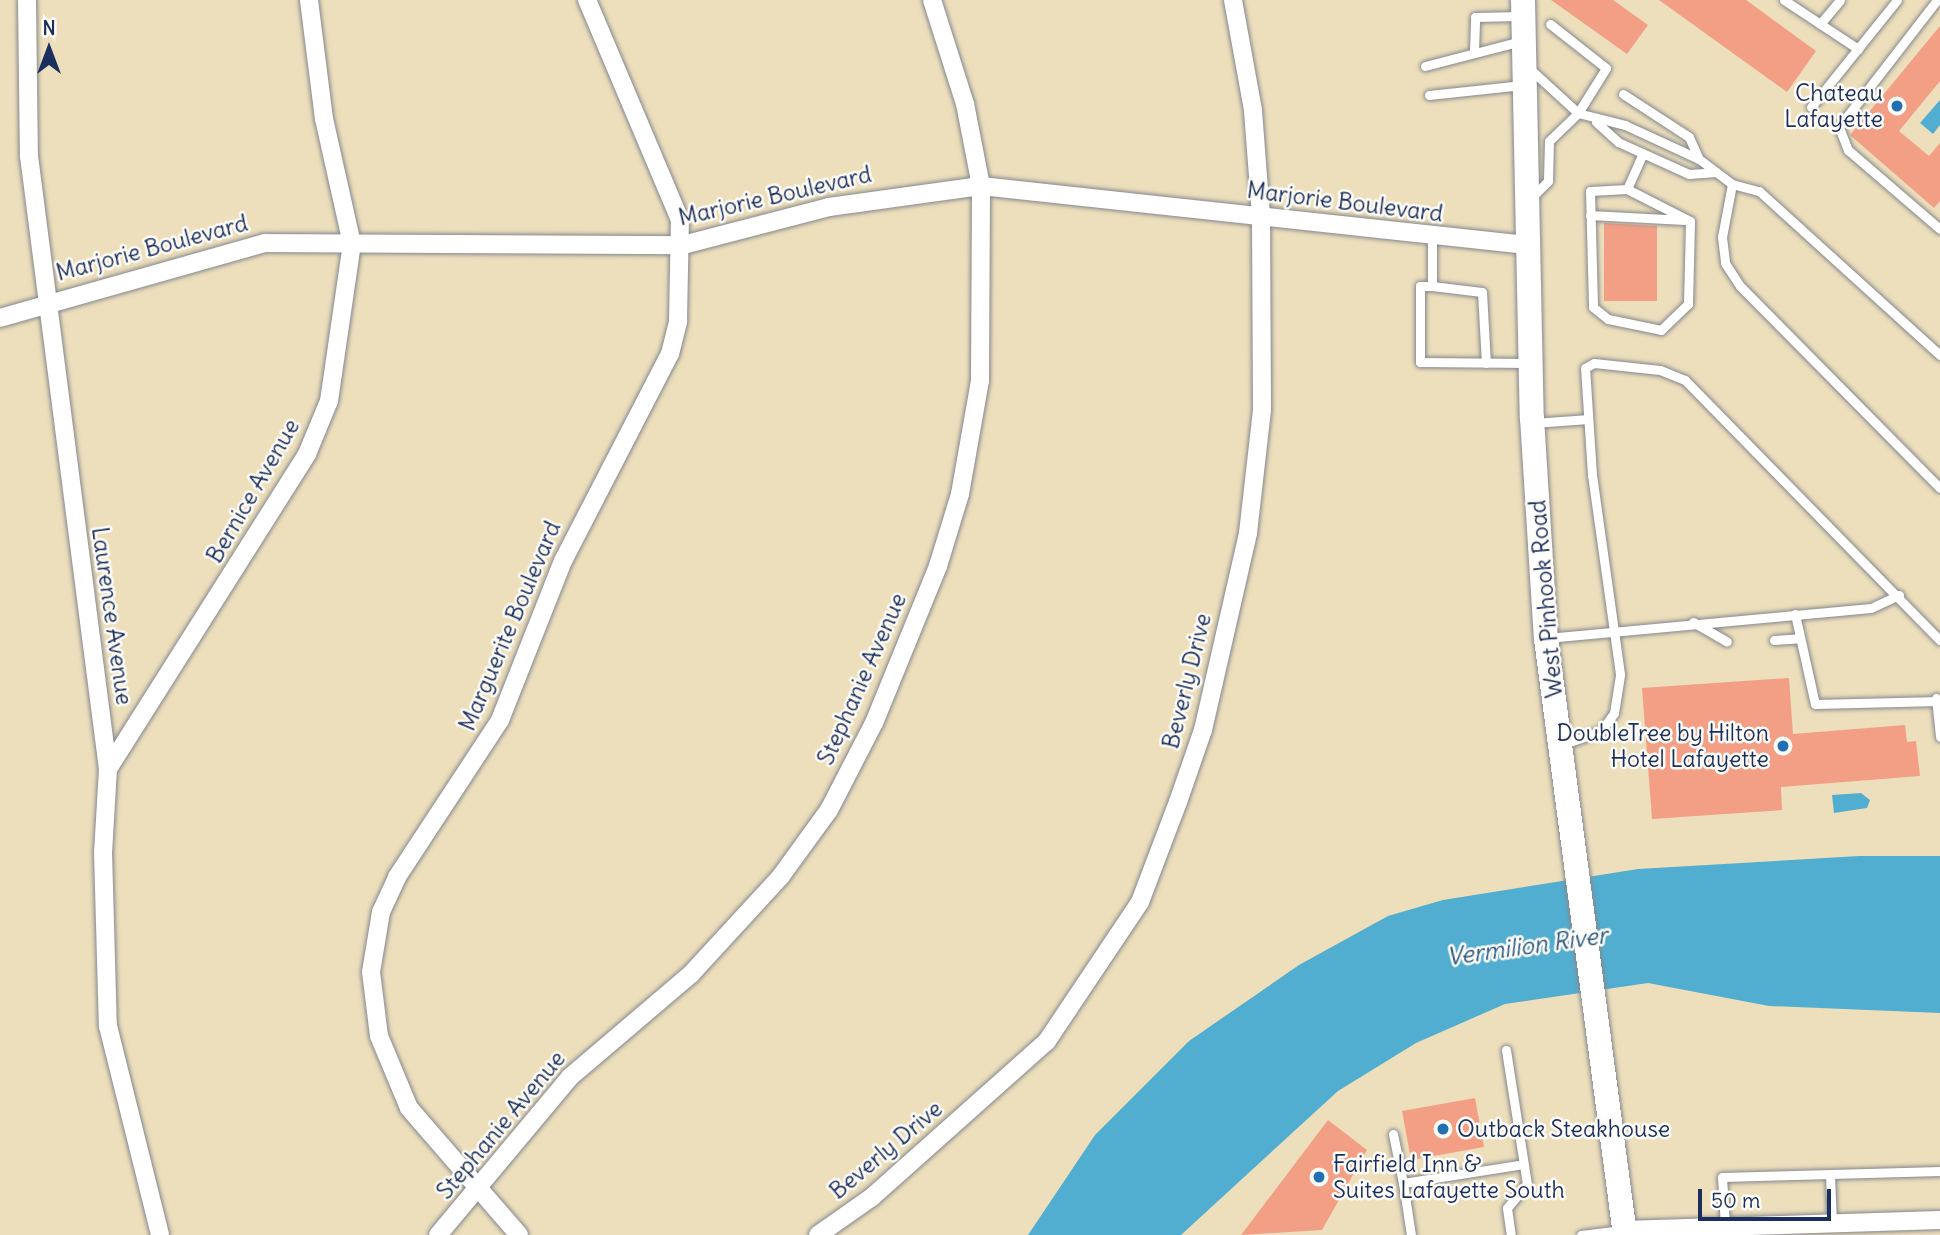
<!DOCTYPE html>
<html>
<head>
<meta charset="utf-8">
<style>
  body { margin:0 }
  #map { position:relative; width:1940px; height:1235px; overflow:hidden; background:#eddfbc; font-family:Delius,sans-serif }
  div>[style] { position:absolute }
  .water>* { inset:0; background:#52aed0 }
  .building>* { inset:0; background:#f29f85 }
  .roads { filter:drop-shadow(0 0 2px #84878d) drop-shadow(0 0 2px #84878d) }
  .lane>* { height:9px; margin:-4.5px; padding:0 4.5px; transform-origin:4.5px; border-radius:4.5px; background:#fff }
  .street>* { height:18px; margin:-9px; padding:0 9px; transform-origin:9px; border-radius:9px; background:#fff }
  .secondary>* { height:24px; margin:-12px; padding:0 12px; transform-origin:12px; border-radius:12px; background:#fff }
  .dots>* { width:19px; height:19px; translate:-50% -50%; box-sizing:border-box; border:4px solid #fdfcf7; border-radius:50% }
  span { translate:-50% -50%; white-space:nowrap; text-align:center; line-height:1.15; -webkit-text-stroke:5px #fdfcf7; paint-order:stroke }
  .poi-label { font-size:23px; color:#1b2f5e }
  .right { translate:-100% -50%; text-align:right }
  .left { translate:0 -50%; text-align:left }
  .street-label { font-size:23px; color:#1b2f5e }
  .water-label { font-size:24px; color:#2e5b86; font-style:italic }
  .north { position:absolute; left:14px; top:14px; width:70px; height:70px; -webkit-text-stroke:5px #fdfcf7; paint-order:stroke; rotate:0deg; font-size:19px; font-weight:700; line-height:28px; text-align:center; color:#1b2f5e }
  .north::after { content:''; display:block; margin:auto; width:24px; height:32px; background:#1b2f5e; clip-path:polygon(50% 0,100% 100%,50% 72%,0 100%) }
  .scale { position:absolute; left:1698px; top:1189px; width:133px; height:32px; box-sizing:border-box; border:4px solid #1b2f5e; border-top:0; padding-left:9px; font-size:21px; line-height:24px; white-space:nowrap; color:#1b2f5e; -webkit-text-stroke:5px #fdfcf7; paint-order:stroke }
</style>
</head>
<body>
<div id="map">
  <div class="water">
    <div style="clip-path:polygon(1940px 100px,1940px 125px,1933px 134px,1920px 123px)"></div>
    <div style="clip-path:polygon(1861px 793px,1870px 800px,1867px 808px,1834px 813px,1832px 795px)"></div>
    <div style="clip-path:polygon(1859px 856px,1940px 856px,1940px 1013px,1769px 1006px,1648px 983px,1505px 1004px,1416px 1043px,1338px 1091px,1181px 1235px,1028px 1235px,1095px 1135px,1189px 1041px,1299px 965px,1388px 916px,1443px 900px,1638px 869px)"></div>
  </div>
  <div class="building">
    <div style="clip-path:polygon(1551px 0,1613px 0,1648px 25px,1627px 54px)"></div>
    <div style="clip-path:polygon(1659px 0,1746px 0,1816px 51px,1787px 92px)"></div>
    <div style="clip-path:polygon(1940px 26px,1940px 81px,1899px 131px,1929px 156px,1940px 143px,1940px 201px,1934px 208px,1850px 135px)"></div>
    <div style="clip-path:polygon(1604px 223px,1657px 226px,1657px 301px,1604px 301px)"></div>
    <div style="clip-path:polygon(1789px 678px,1793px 734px,1905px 725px,1907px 742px,1916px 741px,1920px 776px,1781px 787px,1782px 810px,1652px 819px,1642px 688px)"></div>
    <div style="clip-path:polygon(1475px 1098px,1484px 1147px,1411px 1160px,1402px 1111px)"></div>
    <div style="clip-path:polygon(1328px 1120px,1367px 1150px,1322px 1230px,1241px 1235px)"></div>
  </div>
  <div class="roads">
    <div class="lane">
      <div style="left:1784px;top:0;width:89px;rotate:33.5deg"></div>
      <div style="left:1937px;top:0;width:160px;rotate:127.7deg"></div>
      <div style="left:1839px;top:127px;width:25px;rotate:69deg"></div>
      <div style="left:1848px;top:150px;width:121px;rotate:40.7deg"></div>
      <div style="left:1820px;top:24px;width:31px;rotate:-50deg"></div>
      <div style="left:1474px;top:51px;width:34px;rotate:-88deg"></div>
      <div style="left:1475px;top:17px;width:45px;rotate:-1.3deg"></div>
      <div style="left:1425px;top:66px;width:99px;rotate:-14.6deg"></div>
      <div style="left:1530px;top:69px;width:65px;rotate:42.5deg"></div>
      <div style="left:1578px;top:113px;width:49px;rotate:14.3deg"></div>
      <div style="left:1625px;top:125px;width:81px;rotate:24.7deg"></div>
      <div style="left:1699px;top:159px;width:41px;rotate:37.1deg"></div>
      <div style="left:1732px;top:184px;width:28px;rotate:15deg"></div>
      <div style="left:1759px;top:191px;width:244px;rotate:42.2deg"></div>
      <div style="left:1623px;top:94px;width:79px;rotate:33.1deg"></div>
      <div style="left:1689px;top:137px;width:24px;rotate:66deg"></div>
      <div style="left:1429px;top:95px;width:94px;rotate:-6.1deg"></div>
      <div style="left:1811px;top:107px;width:137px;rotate:-51.2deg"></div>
      <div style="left:1596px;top:122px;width:30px;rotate:42deg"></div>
      <div style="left:1618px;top:142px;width:78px;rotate:24.3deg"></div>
      <div style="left:1689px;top:174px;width:27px;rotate:-4deg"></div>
      <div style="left:1732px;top:184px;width:54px;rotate:100.7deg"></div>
      <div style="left:1722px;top:237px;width:26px;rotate:83deg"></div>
      <div style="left:1725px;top:263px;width:27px;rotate:57deg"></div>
      <div style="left:1740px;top:286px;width:284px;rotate:45.3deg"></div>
      <div style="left:1627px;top:189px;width:37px;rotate:177deg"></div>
      <div style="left:1590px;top:191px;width:116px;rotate:88.5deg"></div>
      <div style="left:1593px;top:307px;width:19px;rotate:39deg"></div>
      <div style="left:1608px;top:319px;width:54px;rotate:11.7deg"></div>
      <div style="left:1661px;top:330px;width:37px;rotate:-44deg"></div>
      <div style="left:1688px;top:304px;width:83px;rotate:-88.6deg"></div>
      <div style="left:1690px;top:221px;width:71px;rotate:-153.1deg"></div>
      <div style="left:1627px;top:189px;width:39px;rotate:-66deg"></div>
      <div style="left:1533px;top:196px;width:21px;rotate:-45deg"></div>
      <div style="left:1548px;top:181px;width:40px;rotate:-88.6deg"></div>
      <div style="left:1549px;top:141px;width:40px;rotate:-44deg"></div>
      <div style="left:1578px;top:113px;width:53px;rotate:-58.1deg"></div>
      <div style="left:1606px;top:68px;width:71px;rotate:-141.8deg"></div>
      <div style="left:1590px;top:215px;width:95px;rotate:3deg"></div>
      <div style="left:1432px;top:239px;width:47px;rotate:90deg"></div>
      <div style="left:1432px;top:286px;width:12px;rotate:180deg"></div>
      <div style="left:1420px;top:286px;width:76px;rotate:90deg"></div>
      <div style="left:1420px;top:362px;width:109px;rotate:0.5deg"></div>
      <div style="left:1432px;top:286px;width:50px;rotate:6.8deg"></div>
      <div style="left:1482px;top:292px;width:71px;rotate:86.8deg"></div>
      <div style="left:1534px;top:423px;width:54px;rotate:-4.2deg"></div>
      <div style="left:1795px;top:614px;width:92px;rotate:77.5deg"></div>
      <div style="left:1815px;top:704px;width:125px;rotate:-1.4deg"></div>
      <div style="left:1693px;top:622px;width:39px;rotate:30deg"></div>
      <div style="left:1547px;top:638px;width:325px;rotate:-5.3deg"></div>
      <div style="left:1871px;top:608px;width:31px;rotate:-25deg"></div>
      <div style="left:1774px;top:640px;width:26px;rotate:-4deg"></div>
      <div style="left:1936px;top:698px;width:39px;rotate:84deg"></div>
      <div style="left:1561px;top:745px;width:42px;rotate:-19.3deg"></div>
      <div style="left:1601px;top:731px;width:22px;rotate:-54deg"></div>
      <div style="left:1614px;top:713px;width:39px;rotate:-81deg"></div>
      <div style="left:1620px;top:674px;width:201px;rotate:-98deg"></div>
      <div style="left:1592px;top:475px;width:107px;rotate:-93.7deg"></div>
      <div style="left:1585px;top:368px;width:10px;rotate:-29deg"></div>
      <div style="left:1594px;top:363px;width:66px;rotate:6.1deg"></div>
      <div style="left:1660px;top:370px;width:27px;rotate:22deg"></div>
      <div style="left:1685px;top:380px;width:364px;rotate:45.6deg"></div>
      <div style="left:1506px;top:1050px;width:136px;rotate:81.1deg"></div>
      <div style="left:1527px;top:1184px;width:31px;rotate:130deg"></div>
      <div style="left:1507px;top:1208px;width:27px;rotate:82deg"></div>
      <div style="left:1393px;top:1134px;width:50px;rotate:78.5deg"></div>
      <div style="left:1830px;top:1174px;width:49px;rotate:87.7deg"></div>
      <div style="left:1725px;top:1226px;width:49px;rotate:-93.5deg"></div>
      <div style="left:1722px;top:1177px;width:218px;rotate:-1.6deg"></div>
      <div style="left:1411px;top:1235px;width:53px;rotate:-98.7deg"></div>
      <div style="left:1403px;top:1183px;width:122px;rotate:-8.9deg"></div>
      <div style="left:1581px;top:1235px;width:41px;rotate:-7deg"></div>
    </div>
    <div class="street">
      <div style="left:27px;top:0;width:156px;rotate:89.3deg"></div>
      <div style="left:29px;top:156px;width:618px;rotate:82.66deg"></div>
      <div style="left:108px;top:769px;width:83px;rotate:93.4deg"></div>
      <div style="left:103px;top:852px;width:174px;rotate:88.4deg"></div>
      <div style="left:108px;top:1026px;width:215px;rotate:76deg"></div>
      <div style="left:0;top:318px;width:275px;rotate:-15.8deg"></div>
      <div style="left:265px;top:243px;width:418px;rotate:0.3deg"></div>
      <div style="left:683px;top:245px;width:151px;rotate:-14.6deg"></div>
      <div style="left:829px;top:207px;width:153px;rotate:-7.9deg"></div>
      <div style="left:981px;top:186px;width:549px;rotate:6.17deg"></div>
      <div style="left:108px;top:769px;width:373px;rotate:-57.7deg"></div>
      <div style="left:307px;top:454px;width:57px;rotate:-67.5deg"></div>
      <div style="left:329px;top:401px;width:159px;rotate:-81.7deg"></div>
      <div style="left:352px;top:244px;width:128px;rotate:-102.6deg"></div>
      <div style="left:324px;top:119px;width:120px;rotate:-97.2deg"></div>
      <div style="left:1624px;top:1230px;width:316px;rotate:-1.8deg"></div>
      <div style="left:438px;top:1235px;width:206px;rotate:-50.1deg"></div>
      <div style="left:570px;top:1077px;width:159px;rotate:-40.4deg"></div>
      <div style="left:691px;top:974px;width:133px;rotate:-47.4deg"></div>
      <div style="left:781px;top:876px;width:82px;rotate:-54deg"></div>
      <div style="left:829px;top:810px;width:98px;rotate:-62.7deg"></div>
      <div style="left:874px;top:723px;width:170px;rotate:-67.8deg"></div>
      <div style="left:938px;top:566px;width:75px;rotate:-73deg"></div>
      <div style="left:960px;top:494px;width:115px;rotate:-80deg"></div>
      <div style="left:980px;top:381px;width:195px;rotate:-89.7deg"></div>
      <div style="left:981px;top:186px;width:84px;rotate:-101deg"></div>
      <div style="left:965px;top:104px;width:109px;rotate:-107.6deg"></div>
      <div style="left:519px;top:1235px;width:168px;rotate:-130.9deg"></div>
      <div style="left:409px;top:1108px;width:78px;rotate:-112.6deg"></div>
      <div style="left:379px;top:1036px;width:64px;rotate:-97.1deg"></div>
      <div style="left:371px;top:972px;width:61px;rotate:-80.5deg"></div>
      <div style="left:381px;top:912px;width:38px;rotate:-65deg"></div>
      <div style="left:397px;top:877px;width:188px;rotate:-56.7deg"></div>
      <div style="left:500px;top:720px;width:171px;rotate:-68.4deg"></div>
      <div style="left:563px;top:561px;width:233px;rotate:-62.7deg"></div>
      <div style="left:670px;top:354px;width:34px;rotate:-76deg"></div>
      <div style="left:678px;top:321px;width:101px;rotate:-88.9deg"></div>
      <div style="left:680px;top:220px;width:239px;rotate:-112.9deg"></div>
      <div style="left:818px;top:1235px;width:66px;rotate:-35.1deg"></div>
      <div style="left:872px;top:1197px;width:234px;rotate:-41.7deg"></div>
      <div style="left:1047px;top:1041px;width:167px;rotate:-56.2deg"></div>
      <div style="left:1140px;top:902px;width:107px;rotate:-69.2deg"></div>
      <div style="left:1178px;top:802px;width:76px;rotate:-70.9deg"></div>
      <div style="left:1203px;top:730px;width:202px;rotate:-77.1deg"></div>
      <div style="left:1248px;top:533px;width:124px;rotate:-83.5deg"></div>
      <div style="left:1262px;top:410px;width:195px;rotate:-90.3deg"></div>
      <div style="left:1261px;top:215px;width:105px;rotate:-94.4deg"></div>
      <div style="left:1253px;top:110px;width:112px;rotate:-100.3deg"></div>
    </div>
    <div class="secondary">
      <div style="left:1523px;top:0;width:418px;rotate:88.8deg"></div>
      <div style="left:1532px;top:418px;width:221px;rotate:86.4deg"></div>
      <div style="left:1546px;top:639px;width:601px;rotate:82.45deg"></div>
    </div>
  </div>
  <div class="dots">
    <div style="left:1897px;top:106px;background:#1f6fb2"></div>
    <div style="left:1783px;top:746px;background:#1f6fb2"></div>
    <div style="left:1443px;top:1129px;background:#1f6fb2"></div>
    <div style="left:1319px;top:1177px;background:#1f6fb2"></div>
  </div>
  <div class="poi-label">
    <span class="right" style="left:1883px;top:106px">Chateau<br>Lafayette</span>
    <span class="right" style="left:1769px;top:746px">DoubleTree by Hilton<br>Hotel Lafayette</span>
    <span class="left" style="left:1457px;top:1129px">Outback Steakhouse</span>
    <span class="left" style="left:1333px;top:1177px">Fairfield Inn &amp;<br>Suites Lafayette South</span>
  </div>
  <div class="street-label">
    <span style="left:775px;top:196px;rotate:-13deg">Marjorie Boulevard</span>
    <span style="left:1345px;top:202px;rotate:7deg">Marjorie Boulevard</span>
    <span style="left:152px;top:248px;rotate:-15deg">Marjorie Boulevard</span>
    <span style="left:253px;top:491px;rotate:-60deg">Bernice Avenue</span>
    <span style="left:1546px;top:599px;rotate:-95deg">West Pinhook Road</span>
    <span style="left:112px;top:616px;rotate:82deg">Laurence Avenue</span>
    <span style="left:510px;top:626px;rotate:-67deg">Marguerite Boulevard</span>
    <span style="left:862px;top:679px;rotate:-66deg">Stephanie Avenue</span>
    <span style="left:1187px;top:681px;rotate:-76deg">Beverly Drive</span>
    <span style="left:501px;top:1125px;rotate:-50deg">Stephanie Avenue</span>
    <span style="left:886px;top:1150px;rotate:-40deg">Beverly Drive</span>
  </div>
  <div class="water-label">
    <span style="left:1527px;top:946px;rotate:-8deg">Vermilion River</span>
  </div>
  <div class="north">N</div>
  <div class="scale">50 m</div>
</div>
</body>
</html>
